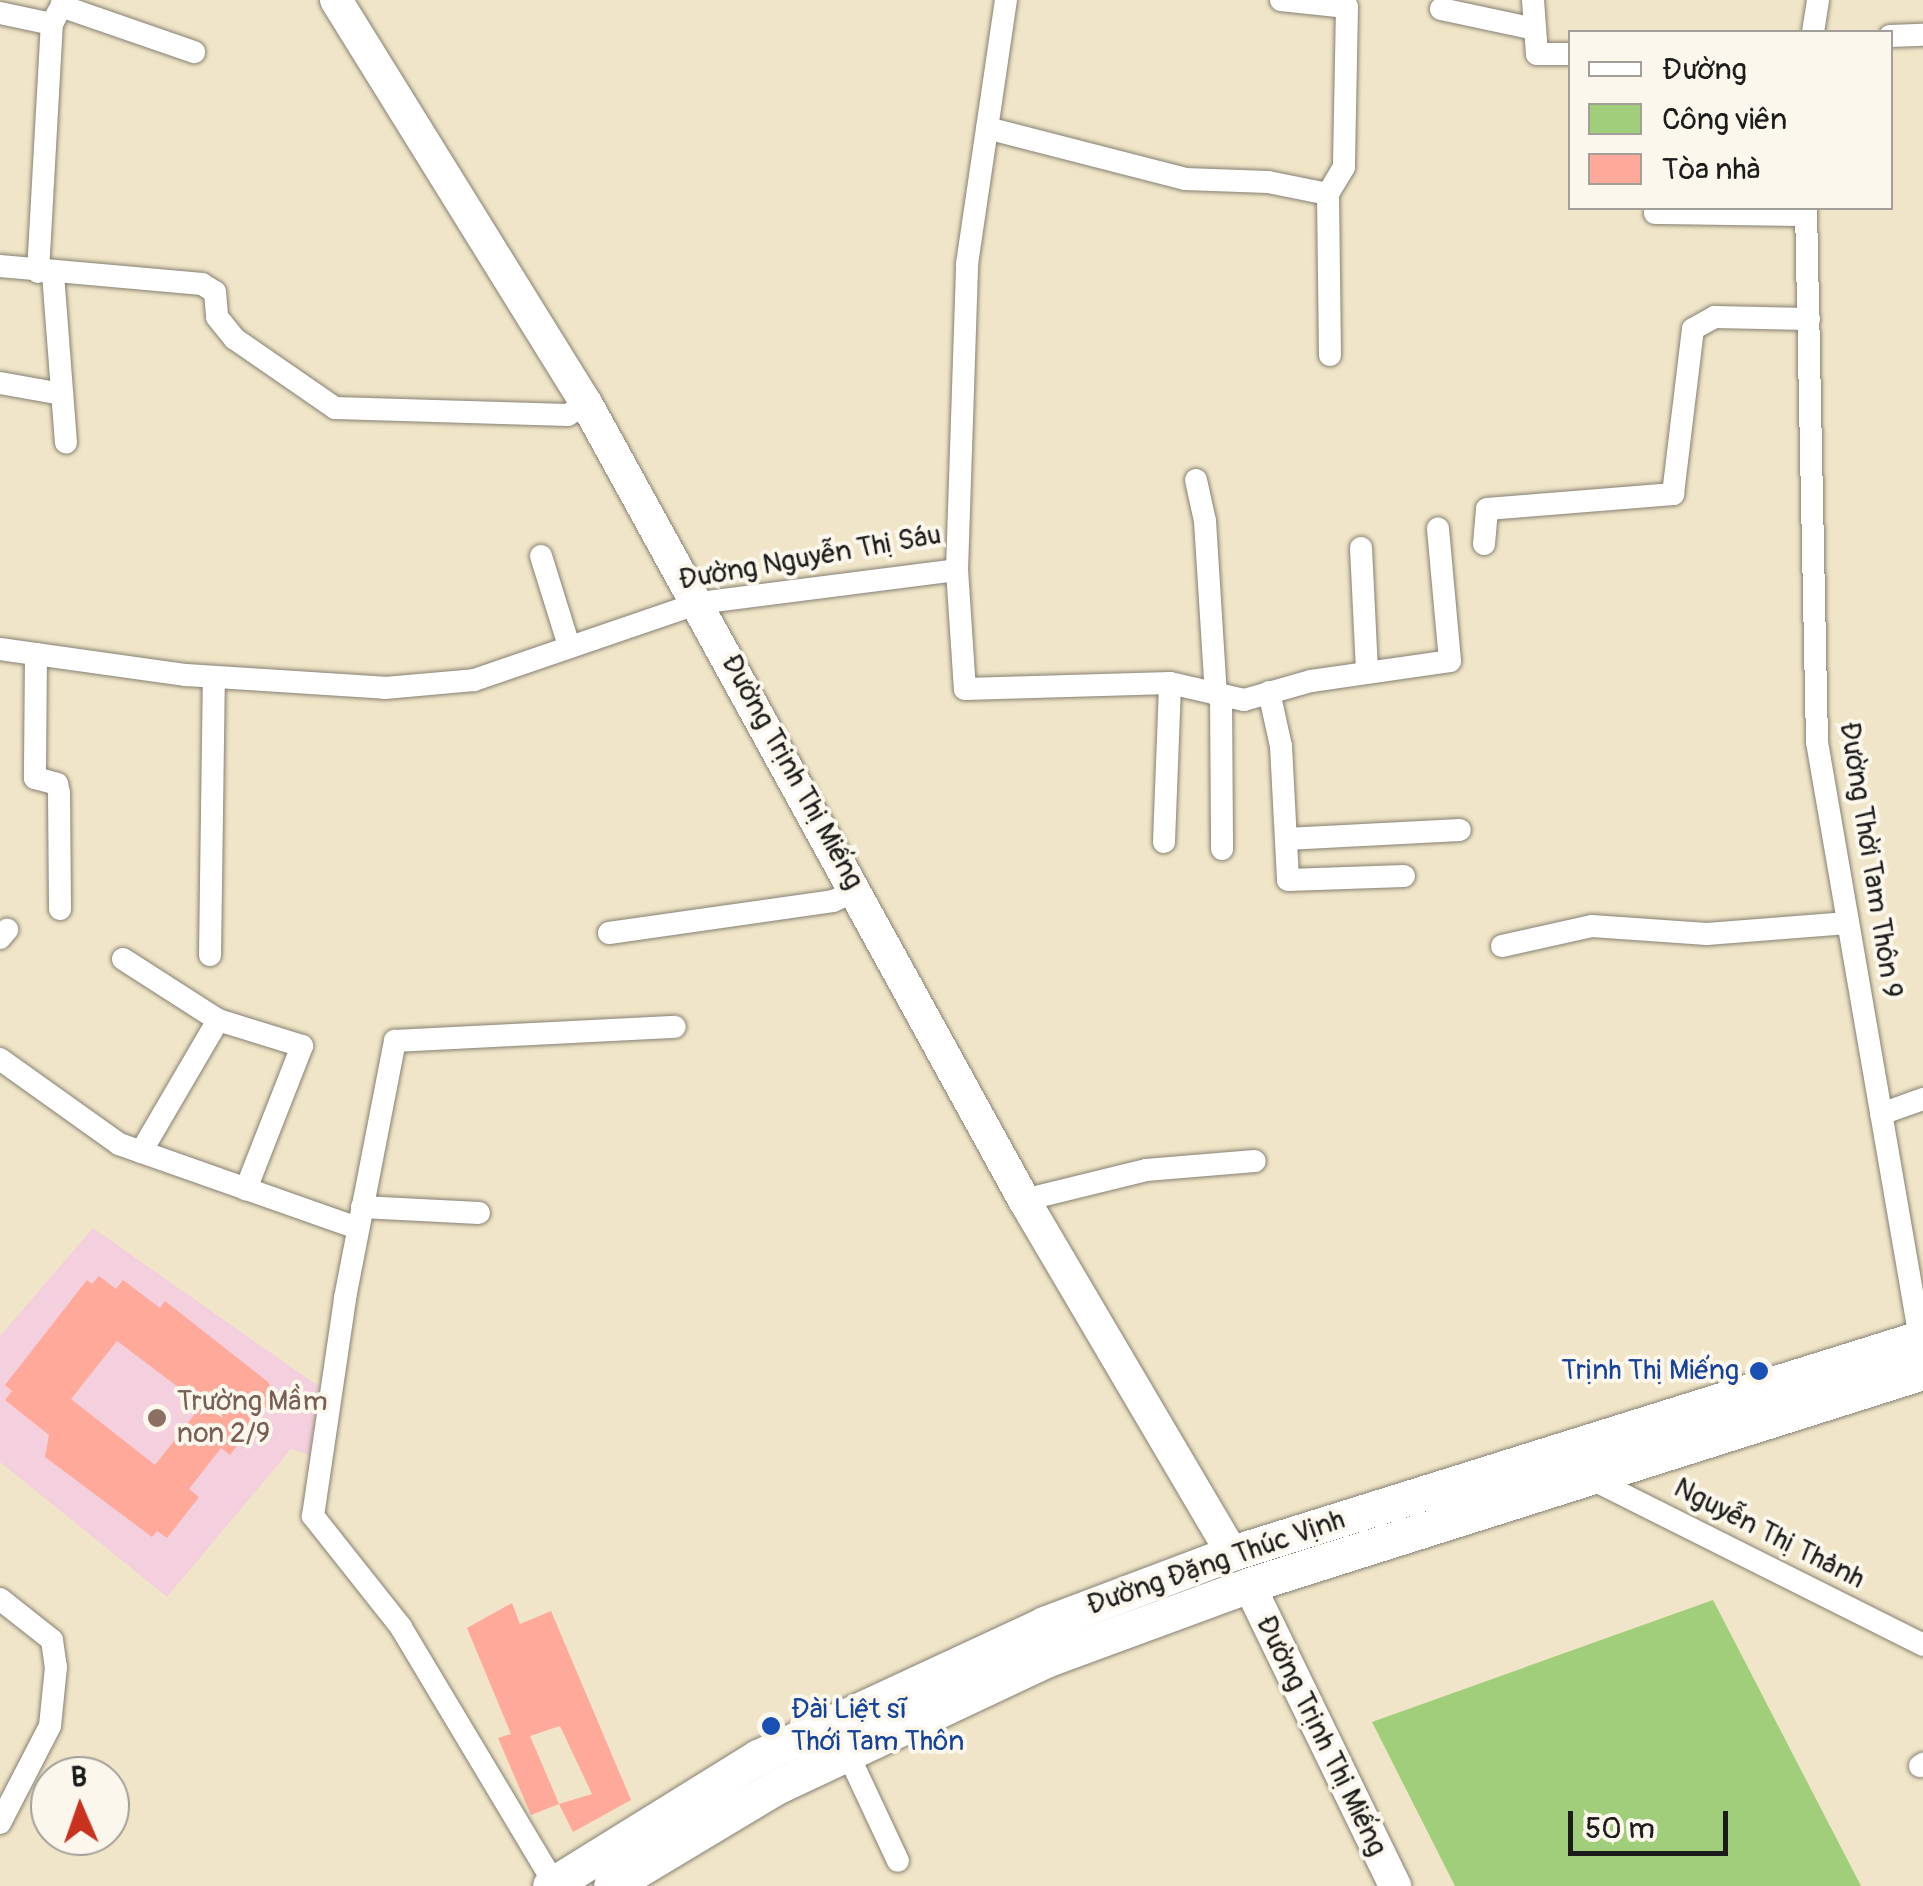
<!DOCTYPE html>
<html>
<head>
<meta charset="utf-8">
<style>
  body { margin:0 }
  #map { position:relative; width:1923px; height:1886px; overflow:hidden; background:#f0e5c8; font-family:Pangolin,sans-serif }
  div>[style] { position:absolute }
  .built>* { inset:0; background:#f4cfdd }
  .green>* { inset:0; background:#a0ce7b }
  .building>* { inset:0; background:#fea999 }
  .roads { filter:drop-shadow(0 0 2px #868072) drop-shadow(0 0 2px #868072) }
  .street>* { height:22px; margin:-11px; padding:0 11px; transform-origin:11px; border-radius:11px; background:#fff }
  .secondary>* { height:32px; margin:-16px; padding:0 16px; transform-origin:16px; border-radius:16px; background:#fff }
  .primary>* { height:35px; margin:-17.5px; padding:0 17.5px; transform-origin:17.5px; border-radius:17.5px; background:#fff }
  .dots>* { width:28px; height:28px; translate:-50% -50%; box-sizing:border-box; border:5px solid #fbf7ec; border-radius:50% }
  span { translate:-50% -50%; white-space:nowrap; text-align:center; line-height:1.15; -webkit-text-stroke:8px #fbf7ec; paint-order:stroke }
  .street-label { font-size:28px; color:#1c1c1c }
  .transit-label { font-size:28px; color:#164399 }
  .right { translate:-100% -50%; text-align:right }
  .left { translate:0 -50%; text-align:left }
  .education-label { font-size:28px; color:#785e54 }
  .legend { position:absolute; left:1568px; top:30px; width:325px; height:180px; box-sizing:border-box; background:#fbf7ec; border:2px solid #a29f99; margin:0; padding:12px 18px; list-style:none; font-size:30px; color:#1c1c1c }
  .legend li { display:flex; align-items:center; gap:20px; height:50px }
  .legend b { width:50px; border:2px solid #a29f99 }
  .north { position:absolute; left:30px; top:1756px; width:100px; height:100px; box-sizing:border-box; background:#fbf7ec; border:2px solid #a29f99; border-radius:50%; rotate:358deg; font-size:28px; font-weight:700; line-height:40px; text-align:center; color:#1c1c1c }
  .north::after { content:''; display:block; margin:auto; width:35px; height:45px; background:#c8321e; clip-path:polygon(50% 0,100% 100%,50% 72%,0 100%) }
  .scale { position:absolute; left:1568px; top:1811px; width:160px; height:45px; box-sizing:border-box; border:5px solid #1c1c1c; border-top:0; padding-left:12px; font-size:30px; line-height:35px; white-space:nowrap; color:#1c1c1c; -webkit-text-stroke:8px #fbf7ec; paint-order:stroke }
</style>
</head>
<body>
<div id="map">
  <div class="built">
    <div style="clip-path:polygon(93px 1228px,318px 1386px,310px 1455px,291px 1449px,167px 1597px,0 1462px,0 1336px)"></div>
  </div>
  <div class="green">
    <div style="clip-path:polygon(1713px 1600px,1861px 1886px,1455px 1886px,1372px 1722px)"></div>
  </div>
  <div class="building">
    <div style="clip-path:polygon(evenodd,99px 1276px,116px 1289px,123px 1280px,160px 1308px,165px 1301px,268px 1382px,275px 1396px,230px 1455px,221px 1448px,189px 1489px,199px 1497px,167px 1538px,157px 1531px,152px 1537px,45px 1457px,49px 1435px,5px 1400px,12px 1391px,5px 1385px,87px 1280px,92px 1284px,99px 1276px,117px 1341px,202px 1405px,155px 1465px,71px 1399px,117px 1341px)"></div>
    <div style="clip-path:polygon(evenodd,512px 1603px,520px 1624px,551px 1611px,631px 1800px,573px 1832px,559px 1804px,531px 1815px,498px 1738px,511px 1734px,467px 1628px,512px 1603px,560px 1726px,592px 1794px,559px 1804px,530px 1736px,560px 1726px)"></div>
  </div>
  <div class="roads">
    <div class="street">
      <div style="left:1281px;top:0;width:66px;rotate:6.1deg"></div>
      <div style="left:1347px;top:7px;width:160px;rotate:91.1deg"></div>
      <div style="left:1344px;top:167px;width:31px;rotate:121deg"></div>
      <div style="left:1533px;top:0;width:54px;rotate:85.8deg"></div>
      <div style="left:1537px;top:54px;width:33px"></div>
      <div style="left:61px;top:6px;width:141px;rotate:19.1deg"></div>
      <div style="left:1441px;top:9px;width:96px;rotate:12deg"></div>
      <div style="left:0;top:13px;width:53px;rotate:11.9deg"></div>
      <div style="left:52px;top:24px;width:13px;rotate:-63deg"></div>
      <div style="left:1813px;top:32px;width:32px;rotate:-81deg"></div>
      <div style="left:1890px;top:36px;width:33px;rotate:-2deg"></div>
      <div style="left:987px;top:128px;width:204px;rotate:14.4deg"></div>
      <div style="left:1185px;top:179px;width:83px;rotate:2.1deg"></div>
      <div style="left:1268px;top:182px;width:61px;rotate:11.3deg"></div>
      <div style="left:1328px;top:194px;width:161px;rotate:89.3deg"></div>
      <div style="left:1806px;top:208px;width:534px;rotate:88.82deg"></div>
      <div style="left:1817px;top:742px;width:605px;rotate:80.2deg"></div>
      <div style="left:1655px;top:213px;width:151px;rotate:0.8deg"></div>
      <div style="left:0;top:266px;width:203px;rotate:5.1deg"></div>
      <div style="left:202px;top:284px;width:15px;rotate:32deg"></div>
      <div style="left:215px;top:292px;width:25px;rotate:85deg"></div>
      <div style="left:217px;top:317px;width:28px;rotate:51deg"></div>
      <div style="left:235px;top:339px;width:121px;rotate:34.6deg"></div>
      <div style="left:335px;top:408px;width:233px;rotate:1.7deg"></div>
      <div style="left:568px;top:415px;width:22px;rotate:-34deg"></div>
      <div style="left:38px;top:272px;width:248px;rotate:-86.8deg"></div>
      <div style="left:53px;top:274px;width:169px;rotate:85.6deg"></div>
      <div style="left:0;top:383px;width:63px;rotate:10.1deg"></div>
      <div style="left:1196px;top:480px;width:42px;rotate:77.6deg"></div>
      <div style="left:1205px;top:521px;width:174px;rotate:86.4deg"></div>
      <div style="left:1484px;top:544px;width:35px;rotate:-85deg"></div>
      <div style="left:1487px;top:509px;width:187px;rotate:-4.6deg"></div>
      <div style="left:1673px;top:494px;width:166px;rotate:-83.1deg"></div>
      <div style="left:1693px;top:329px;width:25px;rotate:-29deg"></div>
      <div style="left:1715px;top:317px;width:94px;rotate:1.2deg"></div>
      <div style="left:1361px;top:548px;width:123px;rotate:87.2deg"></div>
      <div style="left:541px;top:556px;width:94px;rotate:72.7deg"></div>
      <div style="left:957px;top:570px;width:119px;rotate:86.2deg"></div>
      <div style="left:965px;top:689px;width:205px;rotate:-1.7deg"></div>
      <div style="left:1170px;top:683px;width:76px;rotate:12.9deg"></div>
      <div style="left:1244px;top:700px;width:70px;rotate:-15.8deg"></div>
      <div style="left:1311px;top:681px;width:140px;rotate:-8.2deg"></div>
      <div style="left:1450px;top:661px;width:133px;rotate:-95.2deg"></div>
      <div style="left:0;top:649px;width:188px;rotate:8deg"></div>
      <div style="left:186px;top:675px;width:199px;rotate:3.7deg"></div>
      <div style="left:385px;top:688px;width:89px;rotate:-5.1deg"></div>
      <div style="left:474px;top:680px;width:238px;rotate:-18.9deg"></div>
      <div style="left:699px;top:603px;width:260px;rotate:-7.3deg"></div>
      <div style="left:957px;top:570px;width:306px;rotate:-88.1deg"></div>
      <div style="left:967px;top:264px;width:267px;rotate:-81.6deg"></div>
      <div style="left:36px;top:654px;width:124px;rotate:90.5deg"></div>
      <div style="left:35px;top:778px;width:23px;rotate:15deg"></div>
      <div style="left:57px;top:784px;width:9px;rotate:77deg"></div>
      <div style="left:59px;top:793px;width:116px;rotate:89.5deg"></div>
      <div style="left:1269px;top:692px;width:55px;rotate:77.5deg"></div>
      <div style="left:1281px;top:746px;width:134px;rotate:87deg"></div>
      <div style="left:1288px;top:880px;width:116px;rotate:-2deg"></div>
      <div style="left:1221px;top:696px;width:153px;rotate:89.6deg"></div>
      <div style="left:1286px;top:839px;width:174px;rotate:-3deg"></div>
      <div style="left:1164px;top:842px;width:159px;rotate:-87.8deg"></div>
      <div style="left:609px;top:933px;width:226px;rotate:-8.1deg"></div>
      <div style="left:833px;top:901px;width:27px;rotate:-24deg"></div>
      <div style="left:0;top:938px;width:11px;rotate:-49deg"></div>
      <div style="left:1502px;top:946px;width:92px;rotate:-12.5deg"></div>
      <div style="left:1592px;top:926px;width:115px;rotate:4deg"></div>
      <div style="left:1707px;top:934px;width:141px;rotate:-4.5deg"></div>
      <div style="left:210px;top:955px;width:278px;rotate:-89.2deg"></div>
      <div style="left:123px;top:959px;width:113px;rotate:32.7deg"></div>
      <div style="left:218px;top:1020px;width:88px;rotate:17.2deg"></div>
      <div style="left:302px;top:1046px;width:154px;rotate:111.4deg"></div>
      <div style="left:0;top:1059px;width:146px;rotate:35.5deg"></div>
      <div style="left:119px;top:1144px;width:253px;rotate:19.4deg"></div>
      <div style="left:1881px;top:1114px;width:45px;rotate:-19.7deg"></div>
      <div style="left:141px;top:1152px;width:153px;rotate:-59.7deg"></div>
      <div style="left:1024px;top:1200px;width:126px;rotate:-13.8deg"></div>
      <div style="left:1146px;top:1170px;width:109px;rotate:-4.7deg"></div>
      <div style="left:362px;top:1207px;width:117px;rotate:2.9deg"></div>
      <div style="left:1588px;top:1477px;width:375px;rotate:26.6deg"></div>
      <div style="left:0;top:1599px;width:66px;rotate:38.3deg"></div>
      <div style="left:52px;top:1640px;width:27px;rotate:82deg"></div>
      <div style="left:56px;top:1667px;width:59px;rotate:95.8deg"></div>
      <div style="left:50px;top:1726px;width:109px;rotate:117.3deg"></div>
      <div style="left:847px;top:1752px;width:120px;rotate:64.9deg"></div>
      <div style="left:1920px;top:1766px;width:4px;rotate:-34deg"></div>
      <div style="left:554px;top:1883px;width:298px;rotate:-120.9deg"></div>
      <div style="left:401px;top:1627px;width:142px;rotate:-128.4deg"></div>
      <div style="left:313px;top:1516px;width:220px;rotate:-81.6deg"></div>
      <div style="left:345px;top:1298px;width:262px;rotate:-79deg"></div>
      <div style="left:395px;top:1041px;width:280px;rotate:-2.9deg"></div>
    </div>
    <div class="secondary">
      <div style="left:336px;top:0;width:474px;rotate:58.2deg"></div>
      <div style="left:586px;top:403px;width:909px;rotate:61.21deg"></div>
      <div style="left:1024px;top:1200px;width:410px;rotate:59.5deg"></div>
      <div style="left:1249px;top:1585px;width:335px;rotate:64.1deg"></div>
    </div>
    <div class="primary">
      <div style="left:550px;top:1886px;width:245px;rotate:-31.8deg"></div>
      <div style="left:758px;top:1757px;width:315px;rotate:-24.9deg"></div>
      <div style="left:1044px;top:1624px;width:201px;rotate:-20.7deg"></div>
      <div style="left:1232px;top:1553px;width:724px;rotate:-17.36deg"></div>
      <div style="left:611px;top:1886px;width:190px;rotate:-31deg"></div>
      <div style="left:774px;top:1788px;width:303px;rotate:-25.2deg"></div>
      <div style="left:1048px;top:1659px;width:214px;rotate:-20.2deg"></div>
      <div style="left:1249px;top:1585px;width:707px;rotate:-17.54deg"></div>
    </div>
  </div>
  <div class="dots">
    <div style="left:1759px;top:1371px;background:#1a4fb4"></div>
    <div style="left:157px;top:1418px;background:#8d6e63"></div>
    <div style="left:771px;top:1726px;background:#1a4fb4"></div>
  </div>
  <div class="street-label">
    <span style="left:810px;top:558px;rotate:-10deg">Đường Nguyễn Thị Sáu</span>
    <span style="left:792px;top:772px;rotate:61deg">Đường Trịnh Thị Miếng</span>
    <span style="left:1870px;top:860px;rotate:81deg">Đường Thời Tam Thôn 9</span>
    <span style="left:1769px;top:1534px;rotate:27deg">Nguyễn Thị Thảnh</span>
    <span style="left:1216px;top:1563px;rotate:-19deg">Đường Đặng Thúc Vịnh</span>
    <span style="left:1321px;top:1736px;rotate:64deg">Đường Trịnh Thị Miếng</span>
  </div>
  <div class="transit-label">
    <span class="right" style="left:1739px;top:1371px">Trịnh Thị Miếng</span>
    <span class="left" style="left:791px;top:1726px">Đài Liệt sĩ<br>Thới Tam Thôn</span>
  </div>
  <div class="education-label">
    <span class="left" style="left:177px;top:1418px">Trường Mầm<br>non 2/9</span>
  </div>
  <ul class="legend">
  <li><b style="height:12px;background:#fff"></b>Đường</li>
  <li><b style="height:28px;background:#a0ce7b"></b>Công viên</li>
  <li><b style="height:28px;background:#fea999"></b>Tòa nhà</li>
  </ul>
  <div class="north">B</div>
  <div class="scale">50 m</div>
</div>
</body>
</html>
